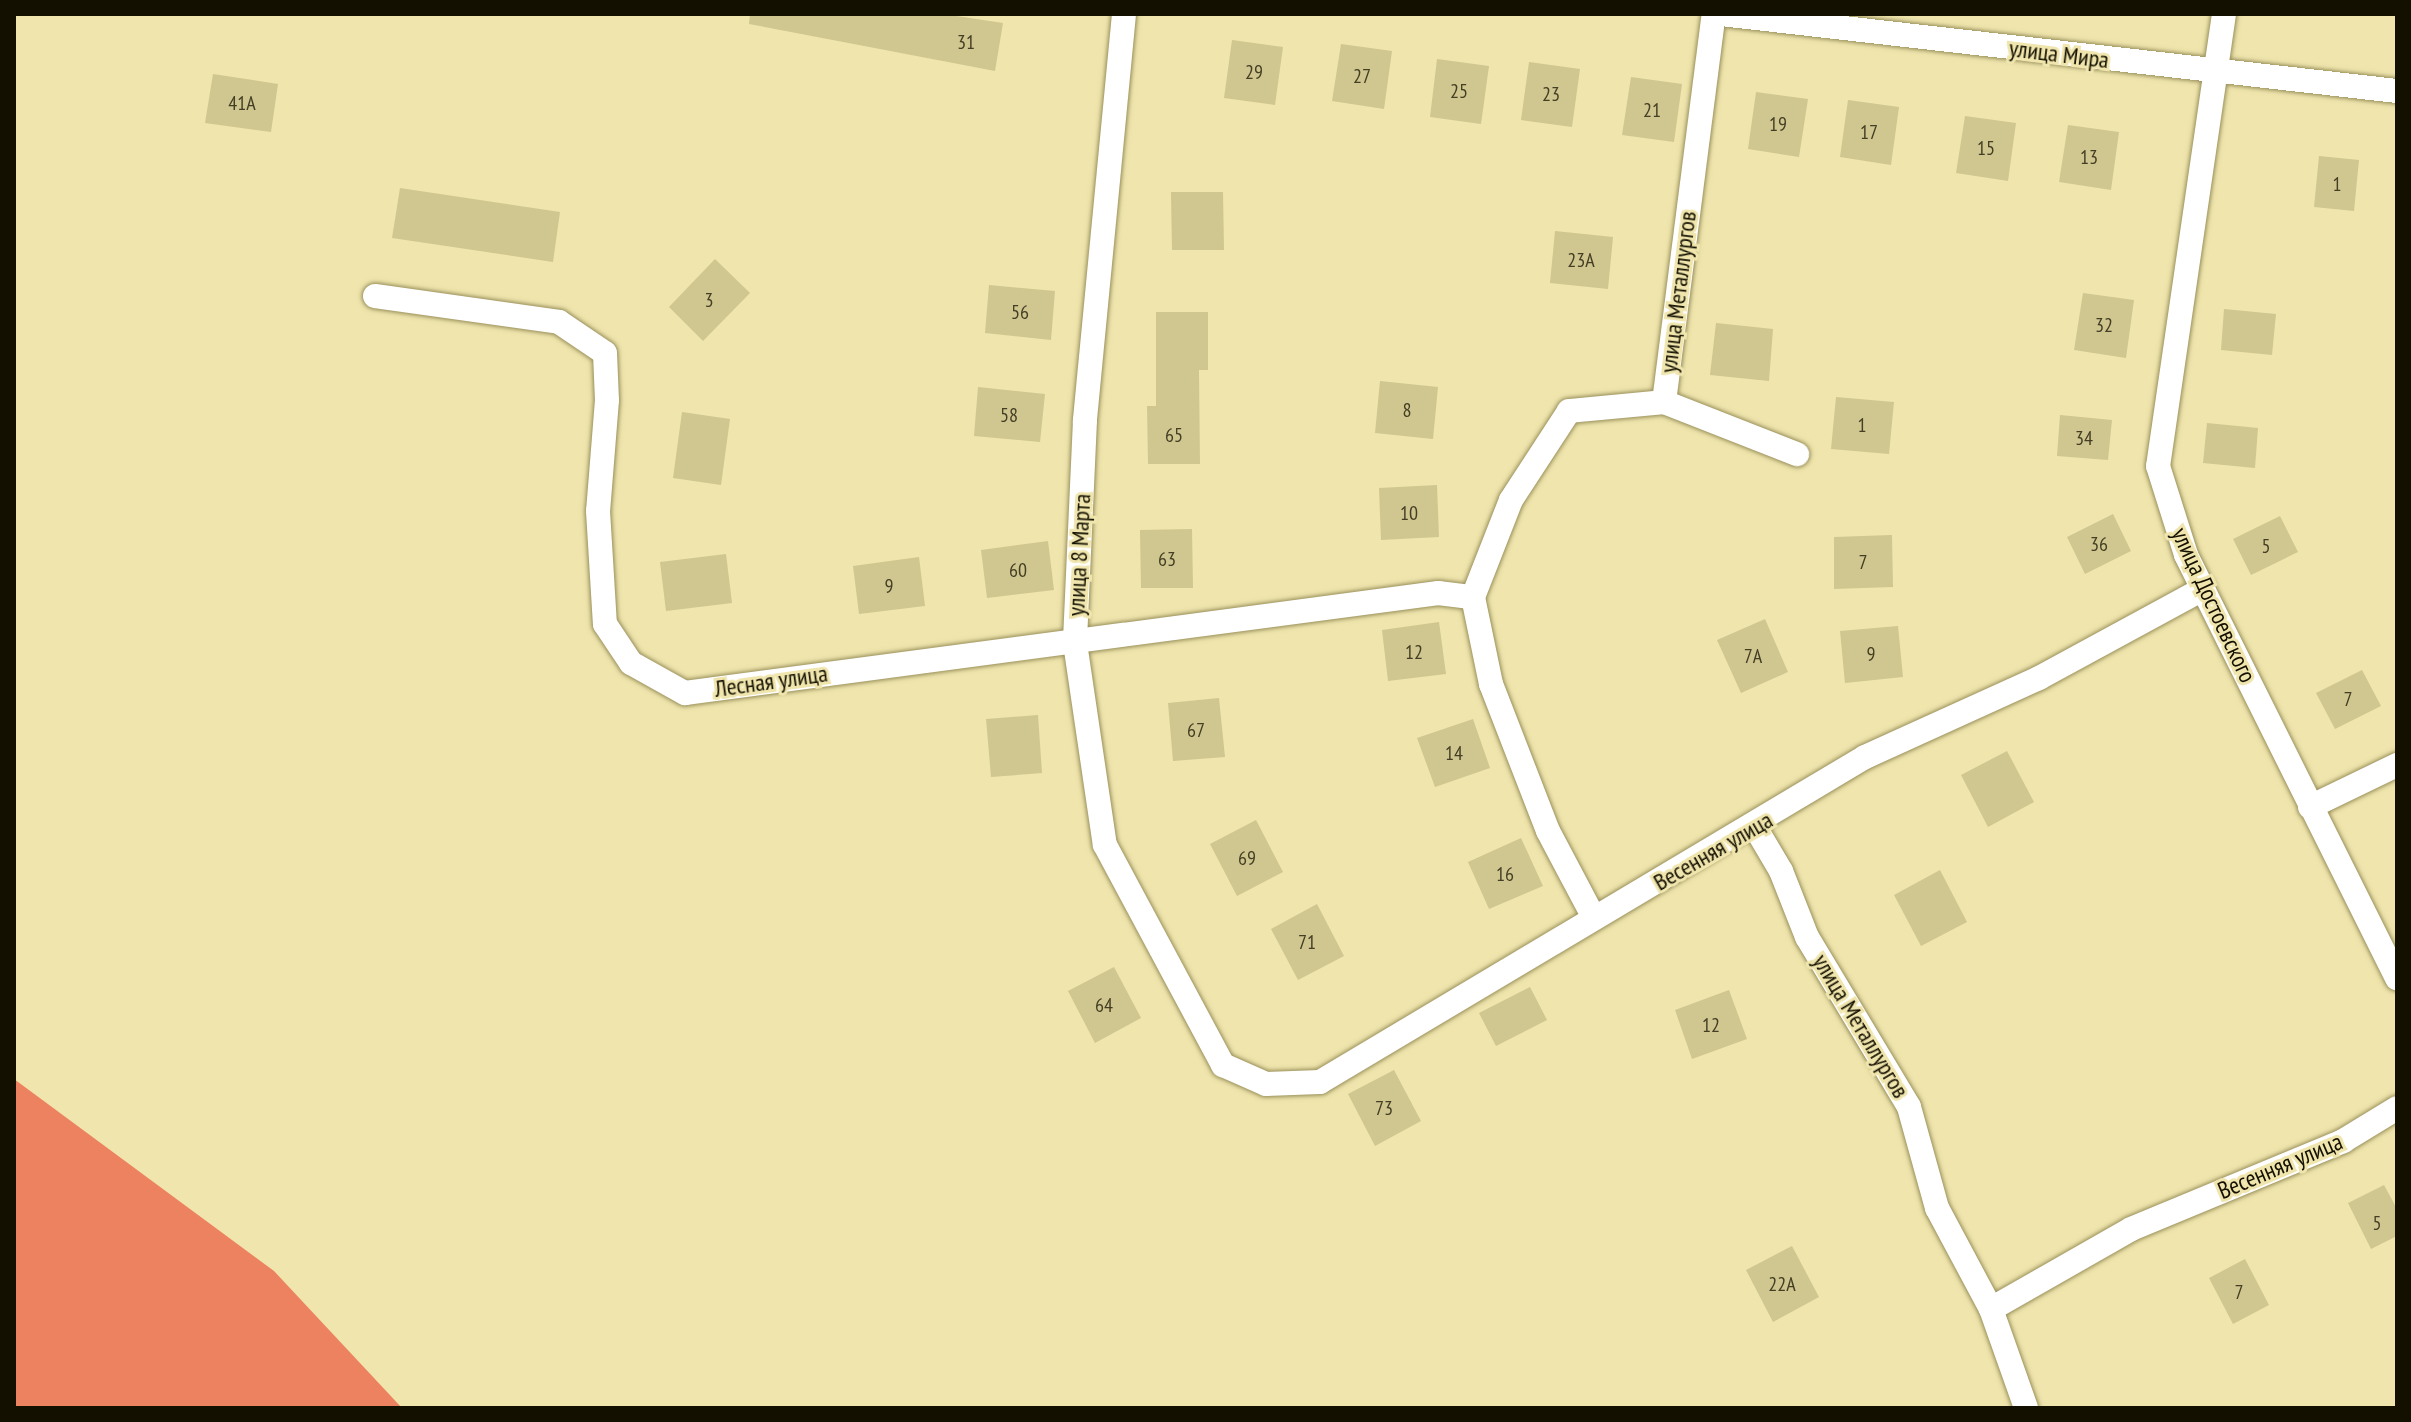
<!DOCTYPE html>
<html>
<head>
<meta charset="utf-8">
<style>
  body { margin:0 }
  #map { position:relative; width:2411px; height:1422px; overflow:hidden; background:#efe5ad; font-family:"PT Sans Narrow",sans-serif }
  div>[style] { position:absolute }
  .forest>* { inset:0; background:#ec825f }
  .building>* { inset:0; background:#d0c68f }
  .roads { filter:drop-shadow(0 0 2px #9a905b) drop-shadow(0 0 2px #9a905b) }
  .street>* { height:24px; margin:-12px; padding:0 12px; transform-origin:12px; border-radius:12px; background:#fff }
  span { translate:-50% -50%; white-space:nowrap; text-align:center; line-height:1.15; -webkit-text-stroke:6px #efe5ad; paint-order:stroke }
  .number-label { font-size:20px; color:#433e24 }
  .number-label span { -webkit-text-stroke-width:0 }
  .street-label { font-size:24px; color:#141000 }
  .frame { position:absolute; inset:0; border:16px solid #141000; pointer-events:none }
</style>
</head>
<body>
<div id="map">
  <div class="forest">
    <div style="clip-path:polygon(14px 1079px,274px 1271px,402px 1408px,14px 1408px)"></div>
  </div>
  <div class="building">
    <div style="clip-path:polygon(750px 14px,943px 14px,1003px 23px,995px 71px,749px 24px)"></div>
    <div style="clip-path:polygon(1232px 40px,1283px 47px,1275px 105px,1224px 98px)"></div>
    <div style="clip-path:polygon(1341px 44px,1392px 51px,1384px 109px,1332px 101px)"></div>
    <div style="clip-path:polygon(1437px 59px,1489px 66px,1481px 124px,1430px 117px)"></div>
    <div style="clip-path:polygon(1529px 62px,1580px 69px,1572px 127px,1521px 120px)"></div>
    <div style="clip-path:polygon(213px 74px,278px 84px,271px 132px,205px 123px)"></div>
    <div style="clip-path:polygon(1631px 77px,1682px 84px,1674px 142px,1622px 135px)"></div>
    <div style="clip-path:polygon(1756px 92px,1808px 99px,1799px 157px,1748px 149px)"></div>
    <div style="clip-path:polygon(1848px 100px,1899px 107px,1891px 165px,1840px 157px)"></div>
    <div style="clip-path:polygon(1965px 116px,2016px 123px,2008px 181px,1956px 173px)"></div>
    <div style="clip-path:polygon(2068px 125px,2119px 132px,2111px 190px,2059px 182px)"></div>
    <div style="clip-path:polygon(2319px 156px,2359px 160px,2354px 211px,2314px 207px)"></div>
    <div style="clip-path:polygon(400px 188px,560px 212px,553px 262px,392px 238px)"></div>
    <div style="clip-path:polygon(1171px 192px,1223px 192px,1224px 250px,1172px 250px)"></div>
    <div style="clip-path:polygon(1555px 231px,1613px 237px,1608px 289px,1550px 283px)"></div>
    <div style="clip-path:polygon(715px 259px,750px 293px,703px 341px,669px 307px)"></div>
    <div style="clip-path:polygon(989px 285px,1055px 291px,1051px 340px,985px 333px)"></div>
    <div style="clip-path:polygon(2083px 293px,2134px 300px,2126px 358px,2074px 350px)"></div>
    <div style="clip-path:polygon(2224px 309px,2276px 314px,2272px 355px,2221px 350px)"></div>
    <div style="clip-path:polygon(1156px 312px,1208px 312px,1208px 370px,1199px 370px,1200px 464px,1148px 464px,1147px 406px,1156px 406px)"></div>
    <div style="clip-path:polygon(1716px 323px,1773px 329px,1769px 381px,1710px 375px)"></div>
    <div style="clip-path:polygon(1380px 381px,1438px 387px,1433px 439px,1375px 433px)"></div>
    <div style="clip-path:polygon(978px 387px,1045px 394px,1040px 442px,974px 436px)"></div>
    <div style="clip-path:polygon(1836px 397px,1894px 402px,1889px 454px,1831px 449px)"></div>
    <div style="clip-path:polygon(682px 412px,730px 419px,721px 485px,673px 478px)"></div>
    <div style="clip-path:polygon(2060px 415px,2112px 420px,2108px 460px,2057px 456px)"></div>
    <div style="clip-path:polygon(2207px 423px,2258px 428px,2255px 468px,2203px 463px)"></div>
    <div style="clip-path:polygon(1437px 485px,1439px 537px,1381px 540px,1379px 488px)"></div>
    <div style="clip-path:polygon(2113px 514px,2131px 551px,2085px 574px,2067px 537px)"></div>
    <div style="clip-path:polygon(2280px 516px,2298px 552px,2251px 575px,2233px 539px)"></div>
    <div style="clip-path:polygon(1192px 529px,1193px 588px,1141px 588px,1140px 530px)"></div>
    <div style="clip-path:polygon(1892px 535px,1893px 587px,1834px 589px,1834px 537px)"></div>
    <div style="clip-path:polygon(1048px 541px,1054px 590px,987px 598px,981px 550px)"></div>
    <div style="clip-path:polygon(726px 554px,732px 603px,666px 611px,660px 562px)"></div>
    <div style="clip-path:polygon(919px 557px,925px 606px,859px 614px,853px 566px)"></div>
    <div style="clip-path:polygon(1765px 619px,1788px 672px,1741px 693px,1717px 640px)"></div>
    <div style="clip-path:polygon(1439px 622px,1446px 674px,1388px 681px,1382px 630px)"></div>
    <div style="clip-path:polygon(1898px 626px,1903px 677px,1845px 683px,1840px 631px)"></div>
    <div style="clip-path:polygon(2362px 670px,2381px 706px,2335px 729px,2316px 693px)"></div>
    <div style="clip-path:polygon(1219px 698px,1225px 757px,1173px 761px,1168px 703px)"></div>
    <div style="clip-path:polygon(1038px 715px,1042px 773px,991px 777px,986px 719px)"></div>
    <div style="clip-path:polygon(1473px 719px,1490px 768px,1435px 787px,1417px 738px)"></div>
    <div style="clip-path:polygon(2007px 751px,2034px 802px,1988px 827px,1961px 775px)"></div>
    <div style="clip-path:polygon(1256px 820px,1283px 872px,1237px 896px,1210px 844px)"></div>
    <div style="clip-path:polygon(1521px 838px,1543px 886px,1489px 909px,1468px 862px)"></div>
    <div style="clip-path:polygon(1940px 870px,1967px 922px,1921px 946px,1894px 895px)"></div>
    <div style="clip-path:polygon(1317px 904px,1344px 956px,1298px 980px,1271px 929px)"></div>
    <div style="clip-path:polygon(1114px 967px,1141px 1018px,1095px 1043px,1068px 991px)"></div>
    <div style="clip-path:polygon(1530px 987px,1547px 1020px,1496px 1046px,1479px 1013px)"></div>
    <div style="clip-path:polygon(1729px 990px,1747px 1039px,1692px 1059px,1675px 1010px)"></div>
    <div style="clip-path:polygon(1394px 1070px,1421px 1121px,1375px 1146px,1348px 1094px)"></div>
    <div style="clip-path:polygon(2384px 1185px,2397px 1209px,2397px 1236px,2371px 1249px,2348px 1203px)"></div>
    <div style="clip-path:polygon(1792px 1246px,1819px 1297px,1773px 1322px,1746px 1270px)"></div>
    <div style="clip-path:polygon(2245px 1259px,2269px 1305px,2233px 1324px,2209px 1278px)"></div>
  </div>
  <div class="roads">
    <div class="street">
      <div style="left:1124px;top:14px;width:408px;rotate:95.5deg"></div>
      <div style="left:1085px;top:420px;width:223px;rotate:92.6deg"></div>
      <div style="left:1075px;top:643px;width:204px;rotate:81.6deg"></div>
      <div style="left:1105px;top:845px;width:250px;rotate:61.8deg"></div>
      <div style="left:1223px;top:1065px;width:47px;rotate:23.8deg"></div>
      <div style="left:1266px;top:1084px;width:54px;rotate:-2.1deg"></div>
      <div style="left:1320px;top:1082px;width:635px;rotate:-30.81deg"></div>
      <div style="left:1865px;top:757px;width:191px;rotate:-24.4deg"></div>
      <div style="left:2039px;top:678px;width:187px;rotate:-28.5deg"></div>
      <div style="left:1721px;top:14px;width:680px;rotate:6.5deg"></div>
      <div style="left:2224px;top:14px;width:457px;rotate:98.3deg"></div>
      <div style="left:2158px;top:466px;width:93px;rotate:72.5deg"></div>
      <div style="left:2186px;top:555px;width:473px;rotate:63.5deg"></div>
      <div style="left:375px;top:296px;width:186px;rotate:8deg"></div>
      <div style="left:559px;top:322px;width:55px;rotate:34deg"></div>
      <div style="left:605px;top:353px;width:47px;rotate:87.6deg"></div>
      <div style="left:607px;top:400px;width:111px;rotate:94.6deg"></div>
      <div style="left:598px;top:511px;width:113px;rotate:86.5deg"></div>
      <div style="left:605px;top:624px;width:47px;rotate:56.3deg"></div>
      <div style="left:631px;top:663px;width:62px;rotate:29.1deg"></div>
      <div style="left:685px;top:693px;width:760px;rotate:-7.56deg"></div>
      <div style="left:1438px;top:593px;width:35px;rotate:7deg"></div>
      <div style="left:1664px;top:402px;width:143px;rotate:21.4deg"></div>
      <div style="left:2310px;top:807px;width:97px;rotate:-25.8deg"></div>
      <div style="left:1755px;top:827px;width:51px;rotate:59.4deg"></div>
      <div style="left:1781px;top:871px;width:71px;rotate:68.5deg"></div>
      <div style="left:1807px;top:937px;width:198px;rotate:59deg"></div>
      <div style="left:1909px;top:1107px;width:105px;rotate:74.5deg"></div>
      <div style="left:1937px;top:1208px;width:115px;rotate:61.9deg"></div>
      <div style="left:1991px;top:1309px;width:105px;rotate:70.5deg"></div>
      <div style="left:1593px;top:916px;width:96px;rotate:-117.9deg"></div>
      <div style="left:1548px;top:831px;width:158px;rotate:-111.2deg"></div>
      <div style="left:1491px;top:684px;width:89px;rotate:-101.7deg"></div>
      <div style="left:1473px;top:597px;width:104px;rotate:-68.6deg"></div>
      <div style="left:1511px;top:500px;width:106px;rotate:-56.9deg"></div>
      <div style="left:1569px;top:411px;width:95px;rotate:-5.4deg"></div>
      <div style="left:1664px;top:402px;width:391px;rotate:-82.7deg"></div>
      <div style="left:1991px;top:1309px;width:161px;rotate:-29.7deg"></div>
      <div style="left:2131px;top:1229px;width:230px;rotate:-22.5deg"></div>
      <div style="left:2343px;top:1141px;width:63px;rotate:-31.4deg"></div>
    </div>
  </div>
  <div class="number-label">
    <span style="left:966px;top:42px">31</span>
    <span style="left:1254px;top:72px">29</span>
    <span style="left:1362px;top:76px">27</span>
    <span style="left:1459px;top:91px">25</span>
    <span style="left:1551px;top:94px">23</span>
    <span style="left:242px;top:103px">41А</span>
    <span style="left:1652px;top:110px">21</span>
    <span style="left:1778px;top:124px">19</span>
    <span style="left:1869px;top:132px">17</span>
    <span style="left:1986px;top:148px">15</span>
    <span style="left:2089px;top:157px">13</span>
    <span style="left:2337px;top:184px">1</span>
    <span style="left:1581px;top:260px">23А</span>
    <span style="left:709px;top:300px">3</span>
    <span style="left:1020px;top:312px">56</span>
    <span style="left:2104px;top:325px">32</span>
    <span style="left:1407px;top:410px">8</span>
    <span style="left:1009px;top:415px">58</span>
    <span style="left:1862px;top:425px">1</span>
    <span style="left:1174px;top:435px">65</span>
    <span style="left:2084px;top:438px">34</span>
    <span style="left:1409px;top:513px">10</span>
    <span style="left:2099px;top:544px">36</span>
    <span style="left:2266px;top:546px">5</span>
    <span style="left:1167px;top:559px">63</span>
    <span style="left:1863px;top:562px">7</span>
    <span style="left:1018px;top:570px">60</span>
    <span style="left:889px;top:586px">9</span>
    <span style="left:1414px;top:652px">12</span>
    <span style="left:1871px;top:654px">9</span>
    <span style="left:1753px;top:656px">7А</span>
    <span style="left:2348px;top:699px">7</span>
    <span style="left:1196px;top:730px">67</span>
    <span style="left:1454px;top:753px">14</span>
    <span style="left:1247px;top:858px">69</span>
    <span style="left:1505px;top:874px">16</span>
    <span style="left:1307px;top:942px">71</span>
    <span style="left:1104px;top:1005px">64</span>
    <span style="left:1711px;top:1025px">12</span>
    <span style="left:1384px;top:1108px">73</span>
    <span style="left:2377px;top:1223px">5</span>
    <span style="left:1782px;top:1284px">22А</span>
    <span style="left:2239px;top:1292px">7</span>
  </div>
  <div class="street-label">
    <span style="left:2059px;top:54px;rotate:7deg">улица Мира</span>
    <span style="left:1678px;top:292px;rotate:-83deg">улица Металлургов</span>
    <span style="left:1079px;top:555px;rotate:-87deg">улица 8 Марта</span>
    <span style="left:2214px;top:605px;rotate:65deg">улица Достоевского</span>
    <span style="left:771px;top:681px;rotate:-8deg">Лесная улица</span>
    <span style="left:1713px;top:851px;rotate:-30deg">Весенняя улица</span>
    <span style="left:1861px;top:1026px;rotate:59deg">улица Металлургов</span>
    <span style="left:2280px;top:1166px;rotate:-23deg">Весенняя улица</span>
  </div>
  <div class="frame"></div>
</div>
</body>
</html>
